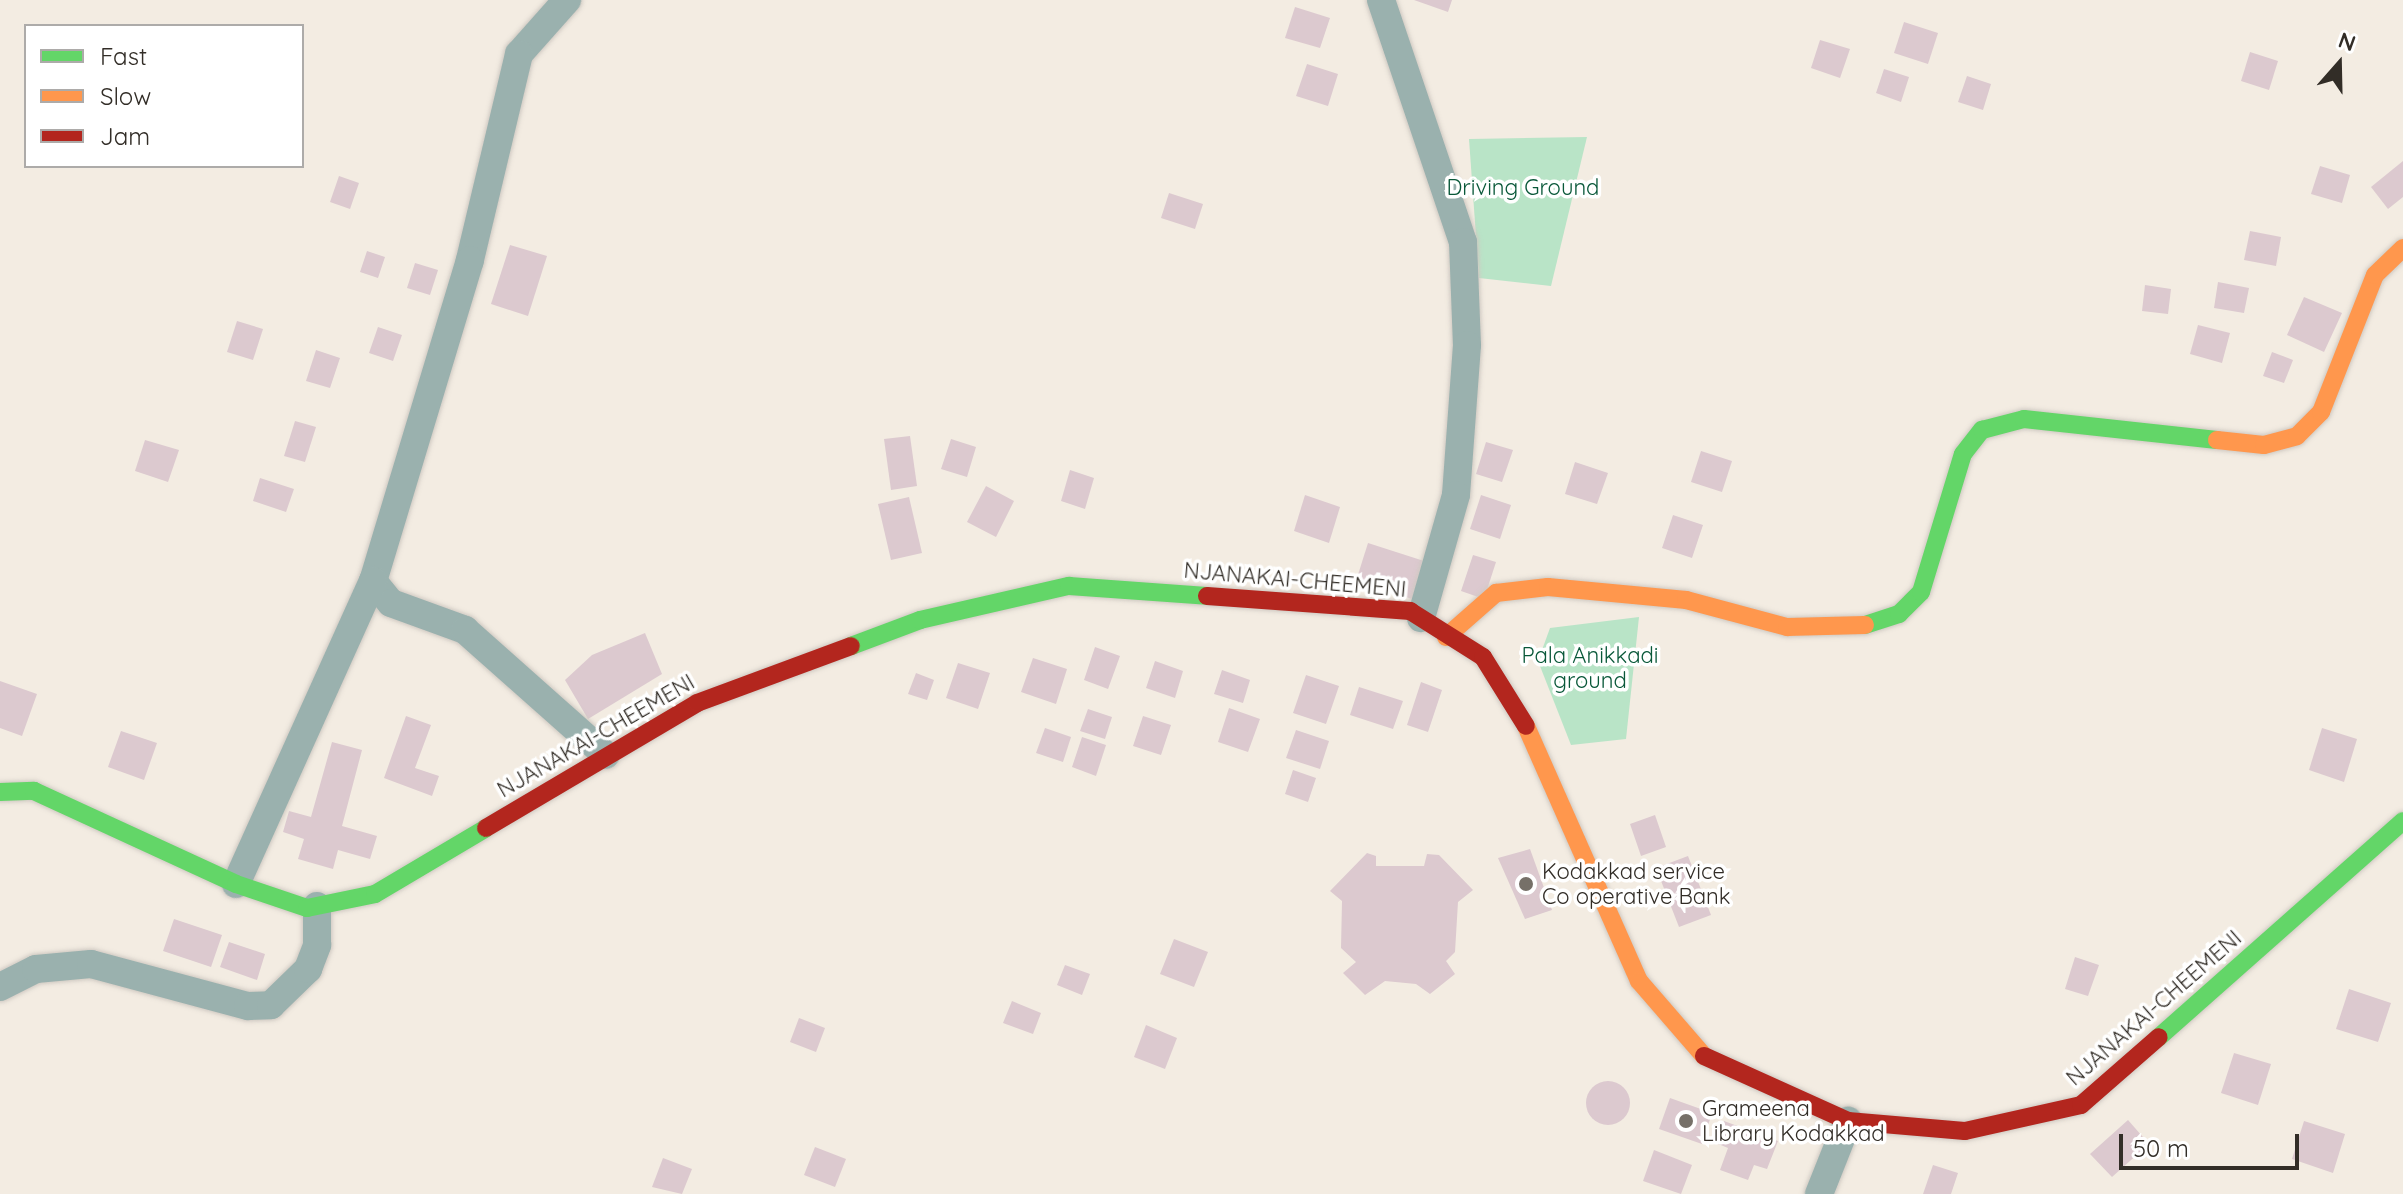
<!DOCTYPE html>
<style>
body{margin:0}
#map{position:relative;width:2403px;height:1194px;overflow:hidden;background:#f3ece2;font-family:Quicksand,sans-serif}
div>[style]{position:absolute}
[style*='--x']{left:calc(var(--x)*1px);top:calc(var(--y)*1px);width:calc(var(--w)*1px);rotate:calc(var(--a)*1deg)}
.green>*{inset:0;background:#b9e4c7}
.building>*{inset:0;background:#dcc9cf}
.round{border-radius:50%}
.roads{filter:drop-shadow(0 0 2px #cfc9c2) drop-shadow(0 0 2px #cfc9c2)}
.street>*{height:28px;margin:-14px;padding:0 14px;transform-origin:14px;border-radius:14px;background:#9ab1ae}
.fast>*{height:18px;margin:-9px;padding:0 9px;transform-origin:9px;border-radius:9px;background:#63d668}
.slow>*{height:18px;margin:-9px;padding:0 9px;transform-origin:9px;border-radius:9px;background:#ff974d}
.jam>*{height:18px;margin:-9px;padding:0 9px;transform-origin:9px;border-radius:9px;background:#b3261e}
.dots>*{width:22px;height:22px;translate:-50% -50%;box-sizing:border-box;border:4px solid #fff;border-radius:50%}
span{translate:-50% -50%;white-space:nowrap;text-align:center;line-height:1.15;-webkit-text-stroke:7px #fff;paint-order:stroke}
.park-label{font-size:22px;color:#095839}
.street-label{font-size:22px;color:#322d27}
.poi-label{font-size:22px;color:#322d27}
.left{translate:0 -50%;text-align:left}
.legend{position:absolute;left:24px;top:24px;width:280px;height:144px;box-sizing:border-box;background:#fff;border:2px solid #adaba9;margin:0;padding:10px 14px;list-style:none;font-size:24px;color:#322d27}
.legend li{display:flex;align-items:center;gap:16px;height:40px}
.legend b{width:40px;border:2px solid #adaba9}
.north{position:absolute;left:2299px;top:24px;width:80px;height:80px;-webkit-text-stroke:6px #fff;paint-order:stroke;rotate:20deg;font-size:22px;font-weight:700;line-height:32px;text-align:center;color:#322d27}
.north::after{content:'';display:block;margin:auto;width:28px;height:36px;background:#322d27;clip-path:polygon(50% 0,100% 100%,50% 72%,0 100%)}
.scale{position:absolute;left:2119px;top:1134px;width:180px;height:36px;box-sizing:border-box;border:4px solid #322d27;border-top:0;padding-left:10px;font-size:24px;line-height:28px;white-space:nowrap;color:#322d27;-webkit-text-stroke:6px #fff;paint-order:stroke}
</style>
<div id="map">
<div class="green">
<div style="clip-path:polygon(1587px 137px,1551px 286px,1479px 278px,1469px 139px)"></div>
<div style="clip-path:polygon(1639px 617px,1626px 739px,1571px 745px,1538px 661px,1550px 628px)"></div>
</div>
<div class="building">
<div style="clip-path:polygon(1414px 0,1452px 0,1448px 12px)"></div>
<div style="clip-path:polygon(1295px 7px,1330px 18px,1320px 48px,1285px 38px)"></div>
<div style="clip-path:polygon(1904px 22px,1938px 33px,1928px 64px,1894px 53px)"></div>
<div style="clip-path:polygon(1820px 40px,1850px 49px,1840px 78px,1811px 68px)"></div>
<div style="clip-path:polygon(2250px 52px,2278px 61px,2269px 90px,2241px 81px)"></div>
<div style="clip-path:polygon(1307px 64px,1338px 74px,1328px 106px,1296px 96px)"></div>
<div style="clip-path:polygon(1884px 69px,1909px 77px,1901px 102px,1876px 93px)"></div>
<div style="clip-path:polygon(1967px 76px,1991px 84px,1983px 110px,1958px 102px)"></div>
<div style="clip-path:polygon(2403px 161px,2403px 197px,2388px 209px,2371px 187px)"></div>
<div style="clip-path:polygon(2320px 166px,2350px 175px,2342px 203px,2311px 194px)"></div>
<div style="clip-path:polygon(339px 176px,359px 183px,350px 209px,330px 202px)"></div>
<div style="clip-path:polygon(1169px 193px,1203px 204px,1195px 229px,1161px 218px)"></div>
<div style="clip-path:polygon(2250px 231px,2281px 237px,2276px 266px,2244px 260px)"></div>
<div style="clip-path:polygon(510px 245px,547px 256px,528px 316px,491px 304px)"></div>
<div style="clip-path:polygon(367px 251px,385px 257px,378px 278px,360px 272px)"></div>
<div style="clip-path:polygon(415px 263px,438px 270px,430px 295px,407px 288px)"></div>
<div style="clip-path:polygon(2218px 282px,2249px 288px,2244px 313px,2214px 308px)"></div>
<div style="clip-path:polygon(2145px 285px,2171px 289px,2168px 314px,2142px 311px)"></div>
<div style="clip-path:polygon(2304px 297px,2342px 313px,2324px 352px,2287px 335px)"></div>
<div style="clip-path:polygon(237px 321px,263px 329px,253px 360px,227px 352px)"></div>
<div style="clip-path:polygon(2198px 325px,2230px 333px,2222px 363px,2190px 354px)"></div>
<div style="clip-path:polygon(378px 327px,402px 335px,393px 361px,369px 353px)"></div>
<div style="clip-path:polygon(316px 350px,340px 358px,330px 388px,306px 381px)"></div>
<div style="clip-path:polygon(2272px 352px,2293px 360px,2284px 383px,2263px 376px)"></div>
<div style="clip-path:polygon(295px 421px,316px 427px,305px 462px,284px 456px)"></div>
<div style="clip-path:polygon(910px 436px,917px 486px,891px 490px,884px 439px)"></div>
<div style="clip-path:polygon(951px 439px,976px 447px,967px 477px,941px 469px)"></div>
<div style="clip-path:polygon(145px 440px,179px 450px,168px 482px,135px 471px)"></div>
<div style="clip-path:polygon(1486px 442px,1513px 450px,1502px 482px,1476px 474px)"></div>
<div style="clip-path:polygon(1701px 451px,1732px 461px,1722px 492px,1691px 482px)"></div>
<div style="clip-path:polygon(1575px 462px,1608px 473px,1597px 504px,1565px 494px)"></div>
<div style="clip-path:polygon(1070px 470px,1094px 478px,1085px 509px,1061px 501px)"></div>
<div style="clip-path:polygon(260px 478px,294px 489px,286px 512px,253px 501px)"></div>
<div style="clip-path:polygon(986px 486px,1014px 501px,996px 537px,967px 522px)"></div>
<div style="clip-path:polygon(1305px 495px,1340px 507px,1329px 543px,1294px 531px)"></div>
<div style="clip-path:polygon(1481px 495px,1511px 505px,1500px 539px,1470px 529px)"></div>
<div style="clip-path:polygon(909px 497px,922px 553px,891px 560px,878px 504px)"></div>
<div style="clip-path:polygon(1673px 515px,1703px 525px,1692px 558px,1662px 548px)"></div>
<div style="clip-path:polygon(1368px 543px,1424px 561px,1412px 599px,1356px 581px)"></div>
<div style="clip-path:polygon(1473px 555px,1496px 562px,1484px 599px,1461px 591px)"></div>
<div style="clip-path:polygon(645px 633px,662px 674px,588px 719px,565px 680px,592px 655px)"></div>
<div style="clip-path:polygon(1095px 647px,1120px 656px,1108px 689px,1084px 680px)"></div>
<div style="clip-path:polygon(1033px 658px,1067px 669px,1056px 704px,1021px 692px)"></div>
<div style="clip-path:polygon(1155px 661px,1183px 671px,1175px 698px,1146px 688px)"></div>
<div style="clip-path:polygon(958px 663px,990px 673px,978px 709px,946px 698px)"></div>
<div style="clip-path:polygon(1222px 670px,1250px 680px,1243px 703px,1214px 694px)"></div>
<div style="clip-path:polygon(916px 673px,934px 680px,927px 700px,908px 694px)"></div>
<div style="clip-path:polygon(1306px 675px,1339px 686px,1326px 724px,1293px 713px)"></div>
<div style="clip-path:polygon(0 681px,37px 694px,22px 736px,0 728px)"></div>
<div style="clip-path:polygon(1421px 682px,1442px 690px,1428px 732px,1407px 725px)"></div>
<div style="clip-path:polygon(1359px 687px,1403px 701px,1393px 729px,1350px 715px)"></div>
<div style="clip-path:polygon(1229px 708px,1260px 719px,1248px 752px,1218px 742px)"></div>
<div style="clip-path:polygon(1088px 709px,1112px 717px,1105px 739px,1080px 731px)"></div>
<div style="clip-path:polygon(406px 716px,431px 725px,415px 768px,439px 776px,432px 796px,384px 778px)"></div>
<div style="clip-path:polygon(1143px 716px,1171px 725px,1161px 755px,1133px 746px)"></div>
<div style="clip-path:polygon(1045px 728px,1071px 737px,1063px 762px,1036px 753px)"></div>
<div style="clip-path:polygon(2322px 728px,2357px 739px,2344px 782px,2309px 770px)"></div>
<div style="clip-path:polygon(1296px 730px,1329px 741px,1320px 769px,1286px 758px)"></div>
<div style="clip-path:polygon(121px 731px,157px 743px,144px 780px,108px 767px)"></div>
<div style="clip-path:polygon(1082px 737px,1106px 745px,1096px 776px,1072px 767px)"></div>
<div style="clip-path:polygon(332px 742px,362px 750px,342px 826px,377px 836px,370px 859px,338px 850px,333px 869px,298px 859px,304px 839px,283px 832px,289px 811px,311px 817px)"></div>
<div style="clip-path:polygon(1293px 770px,1316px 778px,1308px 802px,1285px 794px)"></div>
<div style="clip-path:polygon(1655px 815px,1666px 847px,1641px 856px,1630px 824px)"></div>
<div style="clip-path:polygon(1530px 849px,1552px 910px,1525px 919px,1498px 858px)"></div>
<div style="clip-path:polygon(1367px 853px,1376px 856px,1376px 866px,1424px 866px,1427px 854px,1439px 855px,1473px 890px,1458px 902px,1455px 952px,1446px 961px,1455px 974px,1430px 994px,1416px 984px,1385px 981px,1365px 995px,1343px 973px,1356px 962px,1341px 948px,1342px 901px,1330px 891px)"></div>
<div style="clip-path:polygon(1688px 856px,1711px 915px,1679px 927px,1656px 868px)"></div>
<div style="clip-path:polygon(174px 919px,222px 935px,211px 967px,163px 951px)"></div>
<div style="clip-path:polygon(1174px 939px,1208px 952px,1194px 987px,1160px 974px)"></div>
<div style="clip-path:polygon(229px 942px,265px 954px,257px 980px,220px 967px)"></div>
<div style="clip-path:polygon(2075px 957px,2099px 965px,2088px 996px,2065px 989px)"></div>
<div style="clip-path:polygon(1065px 965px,1090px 974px,1082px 995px,1057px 985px)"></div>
<div style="clip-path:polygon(2349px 989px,2391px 1003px,2378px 1042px,2336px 1029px)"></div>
<div style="clip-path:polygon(1012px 1001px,1041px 1013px,1033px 1034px,1003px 1023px)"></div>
<div style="clip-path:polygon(799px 1018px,825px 1028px,816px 1052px,790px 1042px)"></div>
<div style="clip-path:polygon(1146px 1025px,1177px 1038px,1165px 1069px,1134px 1057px)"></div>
<div style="clip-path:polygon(2234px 1053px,2271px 1064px,2258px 1105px,2221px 1093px)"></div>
<div class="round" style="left:1586px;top:1081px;width:44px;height:44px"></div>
<div style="clip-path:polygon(1670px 1098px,1712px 1113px,1702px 1144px,1659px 1129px)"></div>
<div style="clip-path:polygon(2128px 1120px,2149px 1144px,2112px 1177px,2090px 1154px)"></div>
<div style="clip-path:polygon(1724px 1121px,1778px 1141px,1767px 1169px,1754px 1165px,1748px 1180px,1720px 1170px,1728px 1148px,1716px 1143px)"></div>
<div style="clip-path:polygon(2304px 1121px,2345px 1134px,2333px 1173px,2292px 1159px)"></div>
<div style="clip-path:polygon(815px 1147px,846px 1159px,835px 1187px,804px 1175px)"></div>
<div style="clip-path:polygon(1654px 1150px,1692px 1165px,1681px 1194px,1643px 1181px)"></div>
<div style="clip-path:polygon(663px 1158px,692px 1169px,682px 1194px,652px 1187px)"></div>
<div style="clip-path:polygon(1933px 1165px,1958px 1173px,1951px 1194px,1923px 1194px)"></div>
</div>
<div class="roads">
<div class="street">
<div style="--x:567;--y:0;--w:72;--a:131.6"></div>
<div style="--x:519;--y:54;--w:212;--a:103.4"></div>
<div style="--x:470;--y:260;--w:335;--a:106.8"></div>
<div style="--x:373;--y:581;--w:28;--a:51"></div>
<div style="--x:391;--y:603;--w:79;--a:20"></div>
<div style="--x:465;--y:630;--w:188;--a:41.6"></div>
<div style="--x:1381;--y:0;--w:256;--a:71.3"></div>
<div style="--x:1463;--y:242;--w:103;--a:87.8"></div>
<div style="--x:1467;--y:345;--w:150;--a:94.2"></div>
<div style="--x:1456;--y:495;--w:128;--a:105.9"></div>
<div style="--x:236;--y:884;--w:333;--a:-65.7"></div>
<div style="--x:0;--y:987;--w:40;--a:-26.6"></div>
<div style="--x:36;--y:969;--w:55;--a:-5.2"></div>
<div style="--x:91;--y:964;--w:163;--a:15"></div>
<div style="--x:248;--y:1006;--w:23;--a:-2"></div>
<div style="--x:271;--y:1005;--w:52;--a:-44.2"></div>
<div style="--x:308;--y:969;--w:26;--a:-69"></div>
<div style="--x:317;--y:945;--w:39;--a:-90"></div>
<div style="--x:1819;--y:1194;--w:79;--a:-68.3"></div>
</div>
<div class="fast">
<div style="--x:1865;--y:625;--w:36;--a:-18"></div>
<div style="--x:1899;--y:614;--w:31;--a:-45"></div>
<div style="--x:1921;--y:592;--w:144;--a:-73.1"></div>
<div style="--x:1963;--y:454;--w:31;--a:-52"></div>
<div style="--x:1982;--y:430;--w:43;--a:-14.7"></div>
<div style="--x:2024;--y:419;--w:194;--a:6.2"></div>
<div style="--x:851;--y:646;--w:74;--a:-20.6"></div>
<div style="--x:920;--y:620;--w:153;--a:-12.9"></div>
<div style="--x:1069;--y:586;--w:138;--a:4.1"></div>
<div style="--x:0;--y:792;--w:34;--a:-2"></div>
<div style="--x:34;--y:791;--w:222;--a:24.7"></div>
<div style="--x:236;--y:884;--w:75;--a:18.7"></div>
<div style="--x:307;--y:908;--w:69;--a:-11.6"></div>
<div style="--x:375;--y:894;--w:129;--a:-30.7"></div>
<div style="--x:2159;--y:1037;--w:326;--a:-41.5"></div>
</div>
<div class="slow">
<div style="--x:2217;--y:440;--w:47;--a:6.1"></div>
<div style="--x:2264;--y:445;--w:34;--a:-15"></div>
<div style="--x:2297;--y:436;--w:34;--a:-45"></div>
<div style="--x:2321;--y:412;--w:147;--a:-68.5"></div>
<div style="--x:2375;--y:275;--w:39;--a:-44"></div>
<div style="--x:1446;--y:637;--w:67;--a:-41.3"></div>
<div style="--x:1496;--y:593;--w:52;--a:-6.6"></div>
<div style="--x:1548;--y:587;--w:139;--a:5.4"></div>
<div style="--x:1686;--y:600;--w:105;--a:15"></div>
<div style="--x:1787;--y:627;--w:78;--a:-1.5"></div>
<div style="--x:1526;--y:726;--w:279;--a:66.1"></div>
<div style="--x:1639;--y:981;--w:99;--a:49.1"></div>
</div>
<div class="jam">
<div style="--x:1207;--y:596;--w:204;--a:4.2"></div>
<div style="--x:1410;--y:611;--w:86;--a:32.2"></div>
<div style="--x:1483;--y:657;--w:81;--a:58.1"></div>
<div style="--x:486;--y:828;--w:245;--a:-30.6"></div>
<div style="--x:697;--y:703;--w:164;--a:-20.3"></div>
<div style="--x:1704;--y:1056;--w:158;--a:24.3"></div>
<div style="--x:1848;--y:1121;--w:117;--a:4.9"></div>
<div style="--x:1965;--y:1131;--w:119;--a:-12.6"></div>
<div style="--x:2081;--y:1105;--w:103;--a:-41.1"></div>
</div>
</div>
<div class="dots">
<div style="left:1526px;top:884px;background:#767068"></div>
<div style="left:1686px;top:1121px;background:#767068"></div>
</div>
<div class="park-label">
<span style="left:1523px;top:188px">Driving Ground</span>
<span style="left:1590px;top:668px">Pala Anikkadi<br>ground</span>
</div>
<div class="street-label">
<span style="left:1295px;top:580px;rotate:5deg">NJANAKAI-CHEEMENI</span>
<span style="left:596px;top:736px;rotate:-30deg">NJANAKAI-CHEEMENI</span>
<span style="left:2154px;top:1008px;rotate:-41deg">NJANAKAI-CHEEMENI</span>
</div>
<div class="poi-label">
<span class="left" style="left:1542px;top:884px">Kodakkad service<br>Co operative Bank</span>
<span class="left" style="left:1702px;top:1121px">Grameena<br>Library Kodakkad</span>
</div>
<ul class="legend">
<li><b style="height:10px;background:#63d668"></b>Fast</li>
<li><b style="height:10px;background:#ff974d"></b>Slow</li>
<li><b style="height:10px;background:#b3261e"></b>Jam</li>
</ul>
<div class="north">N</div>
<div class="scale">50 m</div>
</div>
